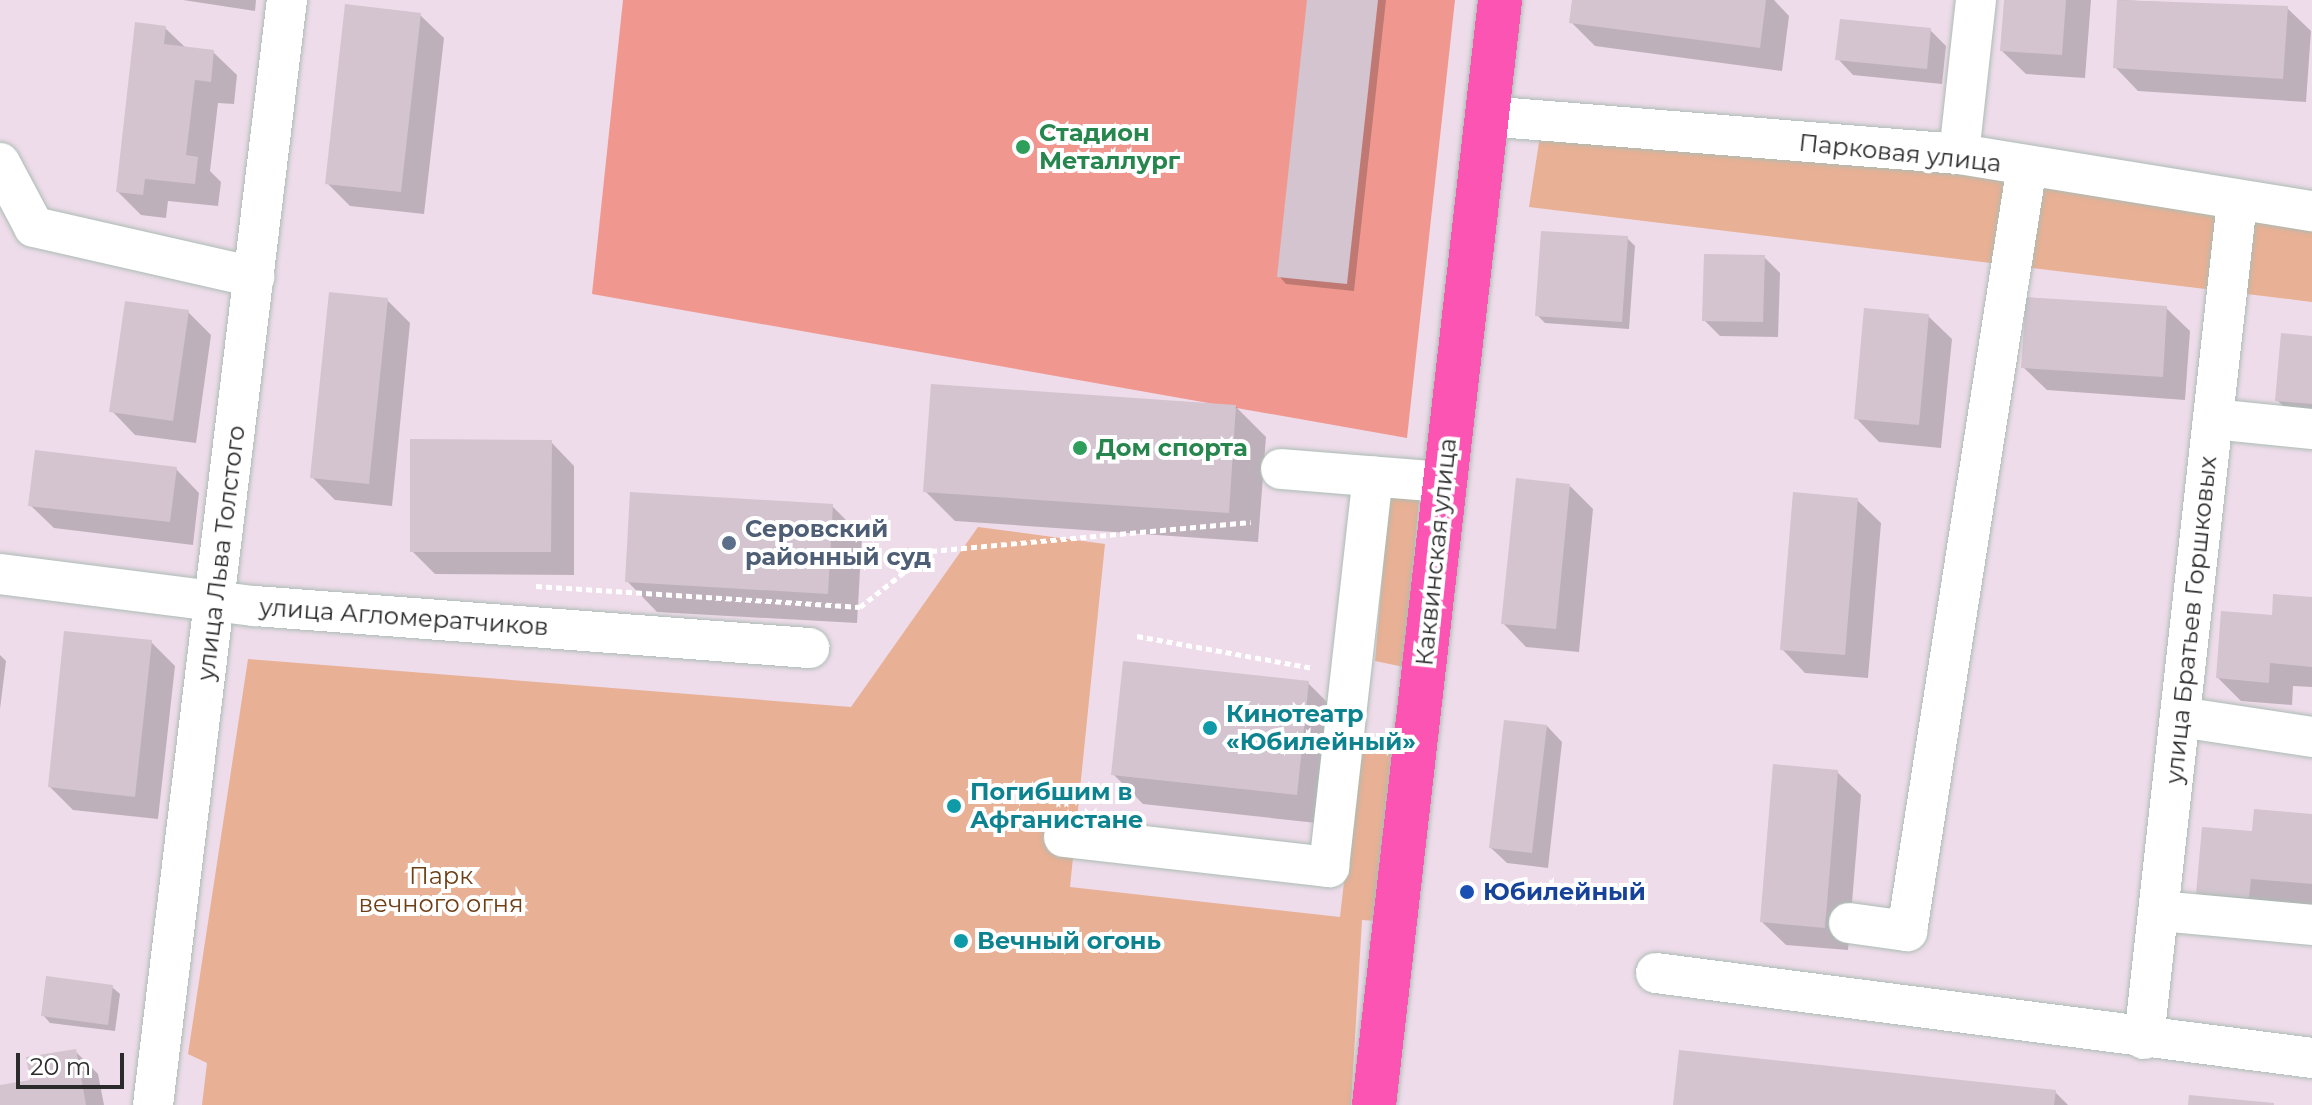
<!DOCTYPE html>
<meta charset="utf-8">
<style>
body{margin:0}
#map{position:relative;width:2312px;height:1105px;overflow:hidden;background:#eedcea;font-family:Montserrat,sans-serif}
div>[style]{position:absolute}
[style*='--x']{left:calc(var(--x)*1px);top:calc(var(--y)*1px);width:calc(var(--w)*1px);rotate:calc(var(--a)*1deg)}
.green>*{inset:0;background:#e8b094}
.pitch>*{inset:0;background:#f0988f}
.shadow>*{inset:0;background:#0003}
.building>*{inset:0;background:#d3c4cf}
.path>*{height:5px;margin-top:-2.5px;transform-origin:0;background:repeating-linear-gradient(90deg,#fff 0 6px,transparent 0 10px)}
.roads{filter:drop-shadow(0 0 2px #acbcb4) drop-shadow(0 0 2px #acbcb4)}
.minor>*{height:40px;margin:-20px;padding:0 20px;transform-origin:20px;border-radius:20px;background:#fff}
.major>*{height:44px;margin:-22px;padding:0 22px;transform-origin:22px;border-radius:22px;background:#fb54b2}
.dots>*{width:22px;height:22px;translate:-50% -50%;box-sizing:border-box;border:4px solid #fff;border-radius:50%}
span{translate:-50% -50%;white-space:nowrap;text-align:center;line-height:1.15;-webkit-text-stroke:8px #fff;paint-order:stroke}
.leisure-label{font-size:24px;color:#27864d;font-weight:700}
.left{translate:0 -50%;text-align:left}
.street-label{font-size:24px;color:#2b2b2b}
.service-label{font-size:24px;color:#4e5e75;font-weight:700}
.culture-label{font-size:24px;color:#0d838f;font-weight:700}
.park-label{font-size:24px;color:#6e3e15}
.transit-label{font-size:24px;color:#164399;font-weight:700}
.scale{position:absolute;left:16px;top:1053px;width:108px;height:36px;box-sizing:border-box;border:4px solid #2b2b2b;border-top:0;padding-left:10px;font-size:24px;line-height:28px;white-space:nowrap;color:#2b2b2b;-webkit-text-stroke:6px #fff;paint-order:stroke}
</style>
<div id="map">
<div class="green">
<div style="clip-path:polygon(1542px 123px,2312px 211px,2312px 302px,1529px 207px)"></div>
<div style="clip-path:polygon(1390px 487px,1420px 489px,1404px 667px,1375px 661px)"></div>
<div style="clip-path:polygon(978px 527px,1105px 544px,1070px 887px,1340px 917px,1360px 742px,1397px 748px,1376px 921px,1362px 920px,1351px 1105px,202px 1105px,207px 1063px,188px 1054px,248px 659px,851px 707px)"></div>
</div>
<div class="pitch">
<div style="clip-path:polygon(623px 0,1455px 0,1407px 438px,592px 294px)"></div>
</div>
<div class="shadow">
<div style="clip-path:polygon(183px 0,256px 0,255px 11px)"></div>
<div style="clip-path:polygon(1309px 0,1386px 0,1354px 291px,1286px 284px,1279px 276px)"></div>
<div style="clip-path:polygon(1574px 0,1774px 0,1789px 16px,1782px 71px,1595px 46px,1571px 22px)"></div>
<div style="clip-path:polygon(2006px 0,2091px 0,2085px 78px,2026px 74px,2002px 51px)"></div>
<div style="clip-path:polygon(2119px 0,2287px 8px,2311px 31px,2306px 102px,2138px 91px,2115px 67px)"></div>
<div style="clip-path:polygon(420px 15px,444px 38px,424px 214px,350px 206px,327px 183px)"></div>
<div style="clip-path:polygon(165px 28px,186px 48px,213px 52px,237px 75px,234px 104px,218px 103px,210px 171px,221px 182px,218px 206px,168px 201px,166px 218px,141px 215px,118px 192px)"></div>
<div style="clip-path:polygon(1930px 30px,1946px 46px,1942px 84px,1853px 75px,1838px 59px)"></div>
<div style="clip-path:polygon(1627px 238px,1635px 246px,1629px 329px,1545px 323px,1537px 315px)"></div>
<div style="clip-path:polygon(1764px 257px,1780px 273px,1778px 337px,1720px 336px,1704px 320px)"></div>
<div style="clip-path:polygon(387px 300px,410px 323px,392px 506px,335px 500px,312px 477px)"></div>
<div style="clip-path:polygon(2166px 308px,2190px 331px,2185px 400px,2047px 390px,2023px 367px)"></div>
<div style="clip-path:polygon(188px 312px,211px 335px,196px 443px,135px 435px,112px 411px)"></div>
<div style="clip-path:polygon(1928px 316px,1952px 339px,1941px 448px,1879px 442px,1856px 418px)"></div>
<div style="clip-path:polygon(2312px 338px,2312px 418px,2293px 416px,2277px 400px)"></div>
<div style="clip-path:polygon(1236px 407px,1266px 437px,1258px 542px,955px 521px,925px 491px)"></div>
<div style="clip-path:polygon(551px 442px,574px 466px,574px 575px,435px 574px,412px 551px)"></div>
<div style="clip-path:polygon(176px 469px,199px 493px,193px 545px,54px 528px,30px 505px)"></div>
<div style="clip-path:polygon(1570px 486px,1593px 509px,1579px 652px,1526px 647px,1503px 623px)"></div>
<div style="clip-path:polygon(1857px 500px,1881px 523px,1868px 678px,1805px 673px,1782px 649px)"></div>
<div style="clip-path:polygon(832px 506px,862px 536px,857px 623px,657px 612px,627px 581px)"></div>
<div style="clip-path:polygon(2312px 599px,2312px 687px,2293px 686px,2292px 705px,2241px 701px,2218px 678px,2274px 617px)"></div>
<div style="clip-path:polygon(151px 642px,175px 666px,158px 819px,73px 810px,50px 787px)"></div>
<div style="clip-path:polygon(0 655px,6px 661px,0 709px)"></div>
<div style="clip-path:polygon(1308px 683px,1338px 713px,1326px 824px,1143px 804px,1113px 774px)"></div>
<div style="clip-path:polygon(1547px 726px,1562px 742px,1548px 868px,1507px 863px,1491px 848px)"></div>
<div style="clip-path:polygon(1837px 772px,1861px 795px,1848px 950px,1786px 945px,1762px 922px)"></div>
<div style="clip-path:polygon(2312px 816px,2312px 905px,2274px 902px,2222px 917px,2199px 893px,2254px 833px)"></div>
<div style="clip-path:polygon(112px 987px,120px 994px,115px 1031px,50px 1023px,43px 1015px)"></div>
<div style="clip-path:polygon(75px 1051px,98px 1074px,104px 1105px,0 1105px,0 1087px,32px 1081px)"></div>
<div style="clip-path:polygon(2055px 1092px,2068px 1105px,1675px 1105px)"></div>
</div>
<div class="building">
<div style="clip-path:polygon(1307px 0,1378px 0,1347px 284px,1277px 277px)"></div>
<div style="clip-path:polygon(1572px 0,1766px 0,1760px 48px,1569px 23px)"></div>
<div style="clip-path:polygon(2004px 0,2066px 0,2062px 55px,2000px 51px)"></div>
<div style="clip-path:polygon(2117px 0,2288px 6px,2283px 79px,2113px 68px)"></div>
<div style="clip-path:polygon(345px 4px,421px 13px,401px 192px,325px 184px)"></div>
<div style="clip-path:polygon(1840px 19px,1931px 28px,1927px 69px,1835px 60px)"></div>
<div style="clip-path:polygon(135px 22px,166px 26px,164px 44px,214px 50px,211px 82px,195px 80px,186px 155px,198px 157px,195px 184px,145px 179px,143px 195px,116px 192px)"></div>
<div style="clip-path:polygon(1541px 231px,1628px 236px,1622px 322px,1535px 316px)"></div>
<div style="clip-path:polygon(1704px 254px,1765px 255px,1763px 322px,1702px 321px)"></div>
<div style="clip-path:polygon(329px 292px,388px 298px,369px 484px,310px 478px)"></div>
<div style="clip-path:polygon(2026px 297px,2167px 306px,2163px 377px,2021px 368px)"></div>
<div style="clip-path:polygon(125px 301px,189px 310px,173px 421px,109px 412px)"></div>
<div style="clip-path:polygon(1864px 308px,1929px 314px,1919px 425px,1854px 419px)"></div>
<div style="clip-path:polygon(2281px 333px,2312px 336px,2312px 404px,2275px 401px)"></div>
<div style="clip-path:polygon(931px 384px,1236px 405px,1229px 513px,923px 492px)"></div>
<div style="clip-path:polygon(410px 439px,552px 440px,551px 552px,410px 552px)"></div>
<div style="clip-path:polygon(35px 450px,177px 467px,170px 522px,28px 506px)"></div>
<div style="clip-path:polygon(1516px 478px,1570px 484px,1556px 629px,1501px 624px)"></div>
<div style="clip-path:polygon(630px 492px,833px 504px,828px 594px,625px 582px)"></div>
<div style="clip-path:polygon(1793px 492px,1858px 498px,1845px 655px,1780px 650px)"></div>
<div style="clip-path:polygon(2273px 594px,2312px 597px,2312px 667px,2270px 663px,2269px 683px,2216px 678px,2221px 611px,2272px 615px)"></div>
<div style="clip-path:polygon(64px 631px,152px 640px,135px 797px,48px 787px)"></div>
<div style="clip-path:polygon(1123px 661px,1309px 681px,1297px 795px,1111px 775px)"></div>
<div style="clip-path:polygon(1504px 720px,1547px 725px,1532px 853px,1489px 848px)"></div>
<div style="clip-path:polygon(1773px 764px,1838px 770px,1825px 928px,1760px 922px)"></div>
<div style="clip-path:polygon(2254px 809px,2312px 814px,2312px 884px,2251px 879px,2249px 898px,2196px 894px,2202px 827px,2252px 831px)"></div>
<div style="clip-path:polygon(46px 976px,113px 985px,108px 1025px,41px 1016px)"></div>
<div style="clip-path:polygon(76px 1049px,86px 1105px,0 1105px,0 1085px,30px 1080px,26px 1057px)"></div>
<div style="clip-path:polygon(1679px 1050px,2056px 1090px,2054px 1105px,1673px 1105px)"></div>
<div style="clip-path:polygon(2189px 1095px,2274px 1103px,2274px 1105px,2188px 1105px)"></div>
</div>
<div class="path">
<div style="--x:536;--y:586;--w:325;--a:3.7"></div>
<div style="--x:860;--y:607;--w:90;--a:-38.3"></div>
<div style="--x:931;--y:551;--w:321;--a:-5.2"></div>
<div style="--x:1137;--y:636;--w:179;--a:10.3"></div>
</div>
<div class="roads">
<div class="minor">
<div style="--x:1486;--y:116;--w:475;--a:4.6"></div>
<div style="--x:1959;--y:154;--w:358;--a:9.2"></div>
<div style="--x:1959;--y:154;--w:155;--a:-83.7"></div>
<div style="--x:0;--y:163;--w:72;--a:62"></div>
<div style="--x:34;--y:227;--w:226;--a:12.8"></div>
<div style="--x:2213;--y:419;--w:100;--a:5.8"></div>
<div style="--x:1281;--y:469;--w:164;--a:4.6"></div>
<div style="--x:0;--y:574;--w:257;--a:7.2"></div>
<div style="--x:255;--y:606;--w:556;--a:4.34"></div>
<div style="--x:2180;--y:717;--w:134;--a:8.6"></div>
<div style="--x:1064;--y:837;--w:267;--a:6.5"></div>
<div style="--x:1329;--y:867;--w:393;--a:-83.6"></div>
<div style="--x:2159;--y:911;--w:154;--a:5.2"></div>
<div style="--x:1849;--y:923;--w:59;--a:7.9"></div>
<div style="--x:1907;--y:931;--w:774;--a:-81.09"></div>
<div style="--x:1656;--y:973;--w:661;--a:7.38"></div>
<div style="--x:2144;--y:1039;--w:842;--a:-83.66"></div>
<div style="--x:153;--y:1105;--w:1113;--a:-83.09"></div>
</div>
<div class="major">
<div style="--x:1374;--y:1105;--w:1112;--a:-83.49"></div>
</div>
</div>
<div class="dots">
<div style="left:1023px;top:147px;background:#2e9e5b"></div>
<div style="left:1080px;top:448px;background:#2e9e5b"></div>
<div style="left:729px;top:543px;background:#5c6f8a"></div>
<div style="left:1210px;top:728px;background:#0f9aa8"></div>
<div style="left:954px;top:806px;background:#0f9aa8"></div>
<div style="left:1467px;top:892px;background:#1a4fb4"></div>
<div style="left:961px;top:941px;background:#0f9aa8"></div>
</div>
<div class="leisure-label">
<span class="left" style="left:1039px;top:147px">Стадион<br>Металлург</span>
<span class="left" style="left:1096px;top:448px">Дом спорта</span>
</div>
<div class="street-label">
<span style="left:1900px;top:153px;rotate:6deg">Парковая улица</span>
<span style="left:1436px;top:552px;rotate:-84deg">Каквинская улица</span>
<span style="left:221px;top:553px;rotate:-83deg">улица Льва Толстого</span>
<span style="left:404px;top:617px;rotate:4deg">улица Агломератчиков</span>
<span style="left:2191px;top:620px;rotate:-84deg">улица Братьев Горшковых</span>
</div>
<div class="service-label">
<span class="left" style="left:745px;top:543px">Серовский<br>районный суд</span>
</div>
<div class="culture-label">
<span class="left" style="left:1226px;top:728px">Кинотеатр<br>«Юбилейный»</span>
<span class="left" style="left:970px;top:806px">Погибшим в<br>Афганистане</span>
<span class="left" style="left:977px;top:941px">Вечный огонь</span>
</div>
<div class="park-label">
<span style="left:441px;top:890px">Парк<br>вечного огня</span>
</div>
<div class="transit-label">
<span class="left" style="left:1483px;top:892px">Юбилейный</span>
</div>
<div class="scale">20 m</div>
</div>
